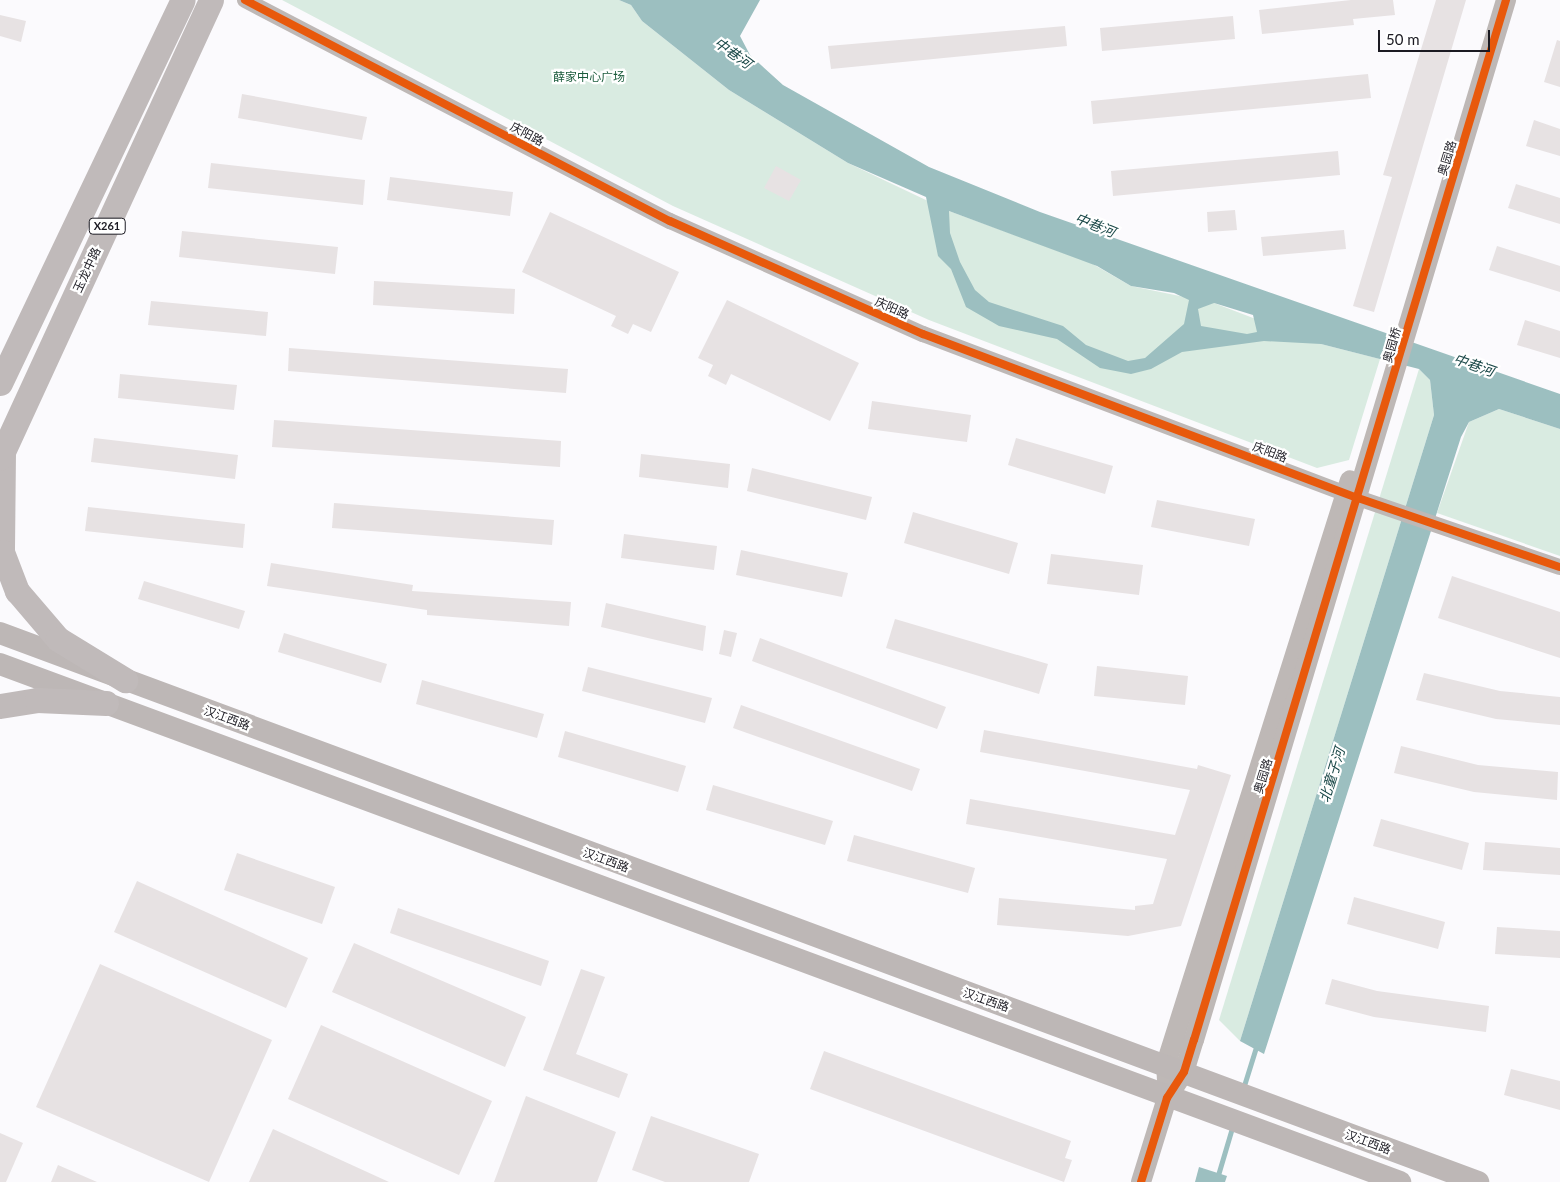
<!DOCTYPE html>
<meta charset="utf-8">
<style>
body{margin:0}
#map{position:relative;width:1560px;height:1182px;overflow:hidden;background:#fbfafd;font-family:Lato,"Noto Sans SC",sans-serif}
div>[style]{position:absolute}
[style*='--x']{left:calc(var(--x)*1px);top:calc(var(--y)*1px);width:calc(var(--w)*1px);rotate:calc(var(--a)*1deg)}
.green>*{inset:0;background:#d9ebe1}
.water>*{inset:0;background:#9cbfc0}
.stream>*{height:4.5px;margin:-2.25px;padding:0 2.25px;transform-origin:2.25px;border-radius:2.25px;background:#9cbfc0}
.building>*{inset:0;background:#e7e2e3}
.minor>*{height:16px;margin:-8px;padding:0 8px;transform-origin:8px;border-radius:8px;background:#beb8b6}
.tertiary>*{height:20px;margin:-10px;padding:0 10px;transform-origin:10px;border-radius:10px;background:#beb8b6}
.secondary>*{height:22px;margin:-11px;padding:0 11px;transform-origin:11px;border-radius:11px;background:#bdb7b6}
.primary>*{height:25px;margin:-12.5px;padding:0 12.5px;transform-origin:12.5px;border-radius:12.5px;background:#c0baba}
.cycleway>*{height:8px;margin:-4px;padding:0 4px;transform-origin:4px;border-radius:4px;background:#e8590c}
span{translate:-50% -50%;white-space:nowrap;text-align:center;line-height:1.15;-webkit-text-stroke:4.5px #fff;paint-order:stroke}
.shield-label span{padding:1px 4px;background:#fff;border:1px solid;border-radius:4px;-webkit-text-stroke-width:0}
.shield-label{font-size:11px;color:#1b1a22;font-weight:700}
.park-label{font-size:12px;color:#1b5b3c}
.street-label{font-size:12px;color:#1b1a22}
.water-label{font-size:14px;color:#1a4848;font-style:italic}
.scale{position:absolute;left:1378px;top:30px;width:112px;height:22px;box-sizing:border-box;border:2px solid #1b1a22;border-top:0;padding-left:6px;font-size:15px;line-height:18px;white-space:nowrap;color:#1b1a22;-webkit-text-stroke:4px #fff;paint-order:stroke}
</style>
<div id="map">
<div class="green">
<div style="clip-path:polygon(282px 0,619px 0,631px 5px,642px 21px,729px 90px,848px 163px,949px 211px,1091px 263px,1131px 286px,1214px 303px,1321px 344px,1380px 359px,1349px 460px,1317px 468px,929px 320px,673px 206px)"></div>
<div style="clip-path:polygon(1419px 369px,1430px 380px,1434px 415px,1240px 1041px,1219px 1020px)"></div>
<div style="clip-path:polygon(1499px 409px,1560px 429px,1560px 556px,1437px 513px,1469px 422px)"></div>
</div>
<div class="water">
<div style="clip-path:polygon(evenodd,619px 0,760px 0,740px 36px,750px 55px,783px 85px,929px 167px,1040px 212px,1560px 394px,1560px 429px,1499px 409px,1469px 422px,1461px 437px,1264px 1054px,1240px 1041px,1434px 415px,1430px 380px,1419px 369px,1321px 344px,1264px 341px,1182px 352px,1151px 369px,1131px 374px,1100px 368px,1057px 339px,999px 326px,966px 307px,951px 269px,938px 256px,926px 197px,848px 163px,729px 90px,642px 21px,631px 5px,619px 0,949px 211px,1097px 266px,1131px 286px,1174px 293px,1189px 300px,1184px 324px,1145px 358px,1128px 361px,1086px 345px,1063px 326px,989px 302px,975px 290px,960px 262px,950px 233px,949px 211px,619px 0,1214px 303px,1253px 315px,1257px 332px,1247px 334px,1201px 326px,1198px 309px,1214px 303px)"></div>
<div style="clip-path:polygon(1199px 1167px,1227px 1176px,1225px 1182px,1195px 1182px)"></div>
</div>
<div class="stream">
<div style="--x:1243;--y:1089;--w:47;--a:-72.7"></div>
<div style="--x:1216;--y:1182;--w:56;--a:-73.5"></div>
</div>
<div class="building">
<div style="clip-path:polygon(1351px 0,1393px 0,1395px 15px,1353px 19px,1354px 25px,1262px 34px,1259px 10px)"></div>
<div style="clip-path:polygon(1436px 0,1466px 0,1374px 312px,1353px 306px,1392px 177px,1383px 175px)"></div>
<div style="clip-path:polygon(0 15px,26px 21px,21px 42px,0 36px)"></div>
<div style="clip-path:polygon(1233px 16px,1235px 39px,1102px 51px,1100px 28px)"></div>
<div style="clip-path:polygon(1065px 26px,1067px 46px,831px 69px,828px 46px)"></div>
<div style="clip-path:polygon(1557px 40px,1560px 41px,1560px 87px,1544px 82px)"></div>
<div style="clip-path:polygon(1368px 74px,1371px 98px,1093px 124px,1091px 101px)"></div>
<div style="clip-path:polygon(242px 94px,367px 117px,362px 140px,238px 118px)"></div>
<div style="clip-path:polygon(1534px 120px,1560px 129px,1560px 156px,1526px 146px)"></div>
<div style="clip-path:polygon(1338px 151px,1340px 175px,1113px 196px,1111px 171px)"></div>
<div style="clip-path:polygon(211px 163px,365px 180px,363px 205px,208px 188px)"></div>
<div style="clip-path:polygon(776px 166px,801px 180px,789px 201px,764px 188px)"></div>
<div style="clip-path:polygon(390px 177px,513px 192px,510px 216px,387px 200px)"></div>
<div style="clip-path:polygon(1516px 184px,1560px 198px,1560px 224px,1508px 208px)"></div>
<div style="clip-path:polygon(1235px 210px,1237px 230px,1208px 232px,1207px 212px)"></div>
<div style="clip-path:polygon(550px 212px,679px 272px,651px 332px,633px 324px,628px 334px,611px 326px,616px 316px,522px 272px)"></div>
<div style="clip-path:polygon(1344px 230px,1346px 249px,1263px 256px,1261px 237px)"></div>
<div style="clip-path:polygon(182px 231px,338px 247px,335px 274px,179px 257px)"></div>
<div style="clip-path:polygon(1497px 246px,1560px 266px,1560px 292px,1489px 270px)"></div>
<div style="clip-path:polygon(374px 281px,515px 289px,514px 314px,373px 305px)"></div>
<div style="clip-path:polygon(727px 300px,859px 363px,830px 421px,731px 374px,726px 385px,708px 376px,713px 365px,698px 358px)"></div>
<div style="clip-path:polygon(151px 301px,268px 312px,266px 336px,148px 325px)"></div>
<div style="clip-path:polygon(1525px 320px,1560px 331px,1560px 358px,1517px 345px)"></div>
<div style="clip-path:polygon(289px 348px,568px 369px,566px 393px,288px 371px)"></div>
<div style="clip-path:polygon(120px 374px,237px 385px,234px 410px,118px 398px)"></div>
<div style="clip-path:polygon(872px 401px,971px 415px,967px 442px,868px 429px)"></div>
<div style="clip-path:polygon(274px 420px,561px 441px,560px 467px,272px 447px)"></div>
<div style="clip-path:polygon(94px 438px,238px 455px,235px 479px,91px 462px)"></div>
<div style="clip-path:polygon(1016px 438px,1113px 466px,1105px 494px,1008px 465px)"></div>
<div style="clip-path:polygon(641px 454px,730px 464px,728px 488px,639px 477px)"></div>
<div style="clip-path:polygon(752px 468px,872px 497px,866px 520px,747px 491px)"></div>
<div style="clip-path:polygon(1157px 500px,1255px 519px,1249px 546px,1151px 527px)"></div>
<div style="clip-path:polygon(334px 503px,554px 520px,552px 545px,332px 528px)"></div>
<div style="clip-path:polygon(88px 507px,245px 524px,243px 548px,85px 531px)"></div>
<div style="clip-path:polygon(913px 512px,1018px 543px,1009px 574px,904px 543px)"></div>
<div style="clip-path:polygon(624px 534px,717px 546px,714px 570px,621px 558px)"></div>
<div style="clip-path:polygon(741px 550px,848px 573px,842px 597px,736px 575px)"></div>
<div style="clip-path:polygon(1051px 554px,1143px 565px,1139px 595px,1047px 584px)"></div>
<div style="clip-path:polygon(271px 563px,413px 585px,412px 591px,571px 602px,569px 626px,427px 615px,427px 610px,267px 586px)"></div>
<div style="clip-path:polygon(1452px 576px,1560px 612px,1560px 658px,1438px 618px)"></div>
<div style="clip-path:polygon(144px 581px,245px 611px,239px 629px,138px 599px)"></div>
<div style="clip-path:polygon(606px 603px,706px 626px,703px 651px,601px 627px)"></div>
<div style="clip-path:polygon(895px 619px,1048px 664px,1039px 694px,886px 648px)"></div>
<div style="clip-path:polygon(724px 630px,737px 633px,731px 657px,719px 654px)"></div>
<div style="clip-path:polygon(284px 633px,387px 664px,381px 683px,278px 652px)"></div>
<div style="clip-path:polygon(760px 638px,946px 707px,937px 729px,752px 661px)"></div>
<div style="clip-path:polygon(1097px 666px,1188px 676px,1185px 705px,1094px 696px)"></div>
<div style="clip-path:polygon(588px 667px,712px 698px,705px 723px,582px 691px)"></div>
<div style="clip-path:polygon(1424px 673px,1500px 691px,1560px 697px,1560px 725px,1496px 719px,1416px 700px)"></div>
<div style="clip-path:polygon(422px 680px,544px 714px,537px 738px,416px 704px)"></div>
<div style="clip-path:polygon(741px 705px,920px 769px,912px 791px,733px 728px)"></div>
<div style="clip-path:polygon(984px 730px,1197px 769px,1198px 765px,1231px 775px,1181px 926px,1128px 936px,997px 925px,999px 898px,1135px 910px,1135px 906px,1153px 904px,1167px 859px,966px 824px,970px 799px,1175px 835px,1190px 790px,980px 752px)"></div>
<div style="clip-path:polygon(565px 731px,686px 766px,678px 792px,558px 757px)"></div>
<div style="clip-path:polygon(1401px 746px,1478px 765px,1558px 772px,1557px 800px,1474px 792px,1394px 773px)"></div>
<div style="clip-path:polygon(713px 785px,833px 821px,825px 845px,706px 810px)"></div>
<div style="clip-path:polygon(1381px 819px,1469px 843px,1462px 870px,1373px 846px)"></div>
<div style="clip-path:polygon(854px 835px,975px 868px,968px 893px,847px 861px)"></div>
<div style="clip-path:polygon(1485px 842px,1560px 848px,1560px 875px,1483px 870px)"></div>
<div style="clip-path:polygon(237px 853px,335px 887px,322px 924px,224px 890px)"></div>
<div style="clip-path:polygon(137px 881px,308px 958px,286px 1008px,114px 932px)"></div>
<div style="clip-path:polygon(1354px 897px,1445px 922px,1438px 949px,1347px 924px)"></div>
<div style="clip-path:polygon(398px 908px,549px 961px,541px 986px,390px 933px)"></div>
<div style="clip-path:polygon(1497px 927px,1560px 931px,1560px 958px,1495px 954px)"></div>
<div style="clip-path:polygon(354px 943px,526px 1017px,505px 1067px,332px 992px)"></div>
<div style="clip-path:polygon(100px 964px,272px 1040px,209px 1182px,36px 1107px)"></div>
<div style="clip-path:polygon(581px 969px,605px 977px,576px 1054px,628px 1074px,619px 1098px,543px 1070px)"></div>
<div style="clip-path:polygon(1332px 979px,1377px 991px,1489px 1006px,1486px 1032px,1374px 1017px,1325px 1004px)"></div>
<div style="clip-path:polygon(321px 1025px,492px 1101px,459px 1175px,288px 1099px)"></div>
<div style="clip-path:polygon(824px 1051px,1071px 1141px,1065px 1158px,1072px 1160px,1064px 1182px,810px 1089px)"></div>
<div style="clip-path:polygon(1511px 1069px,1560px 1081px,1560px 1110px,1504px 1095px)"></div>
<div style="clip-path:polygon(526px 1096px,616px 1132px,597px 1182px,494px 1182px)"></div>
<div style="clip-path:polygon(651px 1116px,759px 1154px,749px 1182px,665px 1182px,632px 1170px)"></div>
<div style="clip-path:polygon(273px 1129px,389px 1182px,249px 1182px)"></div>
<div style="clip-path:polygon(0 1133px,23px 1143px,6px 1182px,0 1182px)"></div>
<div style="clip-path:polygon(58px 1165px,97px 1182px,51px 1182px)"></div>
</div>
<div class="minor">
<div style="--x:245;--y:0;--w:479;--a:27.5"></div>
<div style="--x:670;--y:221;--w:277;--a:24.1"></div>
<div style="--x:923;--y:334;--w:465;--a:20.7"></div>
<div style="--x:1358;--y:498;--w:213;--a:18.9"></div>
</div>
<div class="tertiary">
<div style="--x:1167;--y:1081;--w:17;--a:-93"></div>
<div style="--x:1166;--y:1064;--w:612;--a:-72.51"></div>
<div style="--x:1141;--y:1182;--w:88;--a:-72.8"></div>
<div style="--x:1167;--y:1098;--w:31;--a:-57"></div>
<div style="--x:1184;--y:1072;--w:34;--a:-73"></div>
<div style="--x:1194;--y:1040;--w:1086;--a:-73.3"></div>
</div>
<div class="secondary">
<div style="--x:0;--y:633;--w:1577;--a:20.38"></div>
<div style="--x:0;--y:664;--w:1493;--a:20.3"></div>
</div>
<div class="primary">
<div style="--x:0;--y:383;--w:424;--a:-64.5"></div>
<div style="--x:3;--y:452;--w:100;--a:90.6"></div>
<div style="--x:2;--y:552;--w:42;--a:69"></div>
<div style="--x:17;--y:591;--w:63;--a:49.5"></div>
<div style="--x:58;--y:639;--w:79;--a:31.5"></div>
<div style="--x:0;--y:458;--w:504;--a:-65.26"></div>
<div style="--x:0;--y:706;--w:37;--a:-9"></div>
<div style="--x:37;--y:700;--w:69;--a:2.5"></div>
</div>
<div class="cycleway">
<div style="--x:245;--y:0;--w:479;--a:27.5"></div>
<div style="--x:670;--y:221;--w:277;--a:24.1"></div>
<div style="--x:923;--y:334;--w:465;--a:20.7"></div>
<div style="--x:1358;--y:498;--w:213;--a:18.9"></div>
<div style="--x:1141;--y:1182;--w:88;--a:-72.8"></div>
<div style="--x:1167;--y:1098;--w:31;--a:-57"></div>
<div style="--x:1184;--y:1072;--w:34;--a:-73"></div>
<div style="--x:1194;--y:1040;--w:1086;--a:-73.3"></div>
</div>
<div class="shield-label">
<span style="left:107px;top:226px">X261</span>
</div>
<div class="park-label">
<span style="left:589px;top:77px">薛家中心广场</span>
</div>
<div class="street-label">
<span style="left:527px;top:134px;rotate:28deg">庆阳路</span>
<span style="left:1447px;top:158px;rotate:-73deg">奥园路</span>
<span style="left:87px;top:270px;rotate:-65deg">玉龙中路</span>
<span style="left:892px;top:308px;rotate:24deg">庆阳路</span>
<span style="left:1392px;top:345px;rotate:-74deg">奥园桥</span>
<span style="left:1270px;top:452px;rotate:21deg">庆阳路</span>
<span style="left:227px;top:718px;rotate:20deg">汉江西路</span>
<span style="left:1263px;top:776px;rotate:-73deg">奥园路</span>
<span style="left:606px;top:860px;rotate:20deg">汉江西路</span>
<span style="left:986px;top:1000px;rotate:19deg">汉江西路</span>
<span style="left:1368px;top:1142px;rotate:20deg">汉江西路</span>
</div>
<div class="water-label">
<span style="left:733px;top:53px;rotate:36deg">中巷河</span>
<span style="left:1095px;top:225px;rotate:22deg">中巷河</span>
<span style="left:1474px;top:365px;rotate:19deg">中巷河</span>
<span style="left:1332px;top:775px;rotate:-73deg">北童子河</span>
</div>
<div class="scale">50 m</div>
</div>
